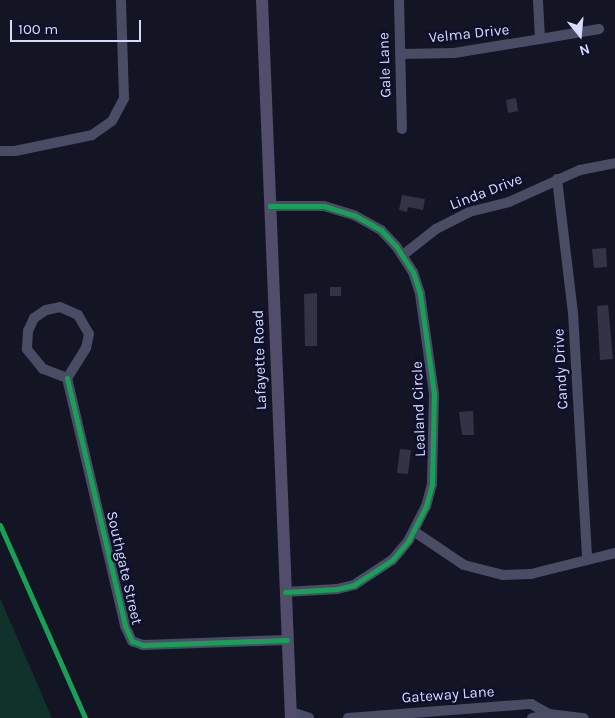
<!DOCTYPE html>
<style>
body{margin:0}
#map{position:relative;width:615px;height:718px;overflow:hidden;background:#141524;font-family:Karla,sans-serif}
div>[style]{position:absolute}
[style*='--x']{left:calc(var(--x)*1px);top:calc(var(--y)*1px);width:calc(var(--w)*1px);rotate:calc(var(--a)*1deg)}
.green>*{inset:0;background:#11312b}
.building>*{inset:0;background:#323346}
.minor>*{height:10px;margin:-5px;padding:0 5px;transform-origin:5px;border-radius:5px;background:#494c65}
.major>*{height:12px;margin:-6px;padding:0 6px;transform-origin:6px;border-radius:6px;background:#514d6b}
.cycleway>*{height:5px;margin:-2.5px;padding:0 2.5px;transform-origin:2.5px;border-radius:2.5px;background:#1a9f57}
span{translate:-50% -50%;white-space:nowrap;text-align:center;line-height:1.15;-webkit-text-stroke:5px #0e0f2a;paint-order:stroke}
.street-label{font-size:15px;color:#d7daff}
.north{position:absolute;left:555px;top:10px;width:50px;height:50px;-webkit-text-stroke:4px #0e0f2a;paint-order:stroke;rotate:163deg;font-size:14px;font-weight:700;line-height:20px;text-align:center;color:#d7daff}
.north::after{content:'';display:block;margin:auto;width:18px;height:22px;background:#d7daff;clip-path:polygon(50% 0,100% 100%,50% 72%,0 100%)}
.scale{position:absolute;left:10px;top:20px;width:131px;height:22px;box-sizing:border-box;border:2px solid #d7daff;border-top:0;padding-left:6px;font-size:15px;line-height:18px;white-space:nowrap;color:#d7daff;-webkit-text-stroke:4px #0e0f2a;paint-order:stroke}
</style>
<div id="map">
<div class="green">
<div style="clip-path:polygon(0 598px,52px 718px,0 718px)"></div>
</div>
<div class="building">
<div style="clip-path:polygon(516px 98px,518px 111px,508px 113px,506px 100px)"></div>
<div style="clip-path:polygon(402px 195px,425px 199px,423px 210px,408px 207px,407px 212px,399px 210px)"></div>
<div style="clip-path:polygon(606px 248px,607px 267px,594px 268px,592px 249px)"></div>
<div style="clip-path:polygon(330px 287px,341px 287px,341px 296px,330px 296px)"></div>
<div style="clip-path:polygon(317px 293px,317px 346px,305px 346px,304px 294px)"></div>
<div style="clip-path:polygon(608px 305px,613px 359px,600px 360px,597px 306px)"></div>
<div style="clip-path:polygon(473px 411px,474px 435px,462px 435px,459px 412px)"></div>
<div style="clip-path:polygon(400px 449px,411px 450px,408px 474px,397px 473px)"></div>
</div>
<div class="minor">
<div style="--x:399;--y:0;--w:129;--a:88.7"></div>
<div style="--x:540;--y:39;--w:60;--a:-9.6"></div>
<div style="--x:400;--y:54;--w:54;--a:-1.1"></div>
<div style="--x:454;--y:53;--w:87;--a:-9.2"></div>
<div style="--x:540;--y:39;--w:39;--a:-93"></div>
<div style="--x:0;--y:151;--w:15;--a:0"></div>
<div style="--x:15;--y:151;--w:79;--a:-11.7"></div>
<div style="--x:92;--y:135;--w:24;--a:-35"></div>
<div style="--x:112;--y:121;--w:26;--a:-62"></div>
<div style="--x:124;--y:98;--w:98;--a:-91.8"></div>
<div style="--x:557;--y:179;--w:135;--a:83.2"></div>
<div style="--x:573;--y:313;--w:246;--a:86.7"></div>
<div style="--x:270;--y:206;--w:54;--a:0"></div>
<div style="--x:324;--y:206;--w:31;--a:17"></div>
<div style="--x:354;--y:215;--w:31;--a:29"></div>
<div style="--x:381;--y:230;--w:22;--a:47"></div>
<div style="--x:396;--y:246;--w:31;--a:57"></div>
<div style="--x:413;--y:272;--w:23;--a:72"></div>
<div style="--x:420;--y:294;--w:101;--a:82"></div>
<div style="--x:434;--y:394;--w:90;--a:91.3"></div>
<div style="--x:432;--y:484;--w:23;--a:105"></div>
<div style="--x:426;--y:506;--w:38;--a:117"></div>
<div style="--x:409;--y:540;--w:26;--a:130"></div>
<div style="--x:392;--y:560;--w:45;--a:146.7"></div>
<div style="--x:354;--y:585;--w:17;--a:167"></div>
<div style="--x:337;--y:589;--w:52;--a:176.7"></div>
<div style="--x:403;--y:255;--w:42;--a:-38.2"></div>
<div style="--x:436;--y:229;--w:37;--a:-27"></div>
<div style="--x:469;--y:212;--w:41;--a:-14"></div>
<div style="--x:509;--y:202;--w:78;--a:-24.3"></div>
<div style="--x:580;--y:170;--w:36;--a:-11"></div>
<div style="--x:60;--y:307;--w:20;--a:24"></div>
<div style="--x:78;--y:315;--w:22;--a:60"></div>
<div style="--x:89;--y:334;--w:14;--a:102"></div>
<div style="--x:86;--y:348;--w:36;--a:122"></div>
<div style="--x:67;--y:378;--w:26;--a:-159"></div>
<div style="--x:43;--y:369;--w:26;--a:-129"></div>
<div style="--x:27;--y:349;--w:18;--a:-87"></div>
<div style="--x:28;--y:331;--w:14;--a:-65"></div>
<div style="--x:34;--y:318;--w:14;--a:-34"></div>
<div style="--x:46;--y:310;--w:14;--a:-12"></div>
<div style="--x:67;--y:378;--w:255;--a:76.8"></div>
<div style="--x:125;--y:626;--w:17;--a:65"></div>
<div style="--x:132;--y:641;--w:12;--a:20"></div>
<div style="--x:143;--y:645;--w:144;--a:-2"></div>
<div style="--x:415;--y:532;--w:59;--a:34"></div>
<div style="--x:464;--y:565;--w:40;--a:14.4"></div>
<div style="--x:503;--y:575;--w:28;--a:-2"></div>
<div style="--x:531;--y:574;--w:87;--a:-14"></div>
<div style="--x:291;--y:712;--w:19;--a:18"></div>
<div style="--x:348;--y:718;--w:184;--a:-4.4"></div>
<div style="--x:531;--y:704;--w:21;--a:29"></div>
<div style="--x:532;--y:718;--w:17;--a:-13"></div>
<div style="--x:549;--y:714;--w:35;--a:7"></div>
</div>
<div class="major">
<div style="--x:262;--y:0;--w:719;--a:87.69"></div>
</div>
<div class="cycleway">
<div style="--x:270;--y:206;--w:54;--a:0"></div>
<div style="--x:324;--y:206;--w:31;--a:17"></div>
<div style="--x:354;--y:215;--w:31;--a:29"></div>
<div style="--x:381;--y:230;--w:22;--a:47"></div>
<div style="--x:396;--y:246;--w:31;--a:57"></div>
<div style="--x:413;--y:272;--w:23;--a:72"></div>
<div style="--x:420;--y:294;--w:101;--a:82"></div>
<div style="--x:434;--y:394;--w:90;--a:91.3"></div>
<div style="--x:432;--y:484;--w:23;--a:105"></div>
<div style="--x:426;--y:506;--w:38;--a:117"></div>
<div style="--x:409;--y:540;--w:26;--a:130"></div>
<div style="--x:392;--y:560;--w:45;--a:146.7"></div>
<div style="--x:354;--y:585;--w:17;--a:167"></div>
<div style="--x:337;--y:589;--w:52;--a:176.7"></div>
<div style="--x:67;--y:378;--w:255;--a:76.8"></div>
<div style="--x:125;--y:626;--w:17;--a:65"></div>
<div style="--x:132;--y:641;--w:12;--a:20"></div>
<div style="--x:143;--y:645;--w:144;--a:-2"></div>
<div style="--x:0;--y:525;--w:211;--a:66.2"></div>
</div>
<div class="street-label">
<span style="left:469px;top:34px;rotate:-6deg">Velma Drive</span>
<span style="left:385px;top:65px;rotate:-92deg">Gale Lane</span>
<span style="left:486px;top:192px;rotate:-21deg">Linda Drive</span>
<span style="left:260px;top:360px;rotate:-92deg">Lafayette Road</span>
<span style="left:561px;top:369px;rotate:-93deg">Candy Drive</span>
<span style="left:419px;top:409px;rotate:-92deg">Lealand Circle</span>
<span style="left:124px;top:568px;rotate:77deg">Southgate Street</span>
<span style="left:448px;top:695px;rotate:-4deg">Gateway Lane</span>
</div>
<div class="north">N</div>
<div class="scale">100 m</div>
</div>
